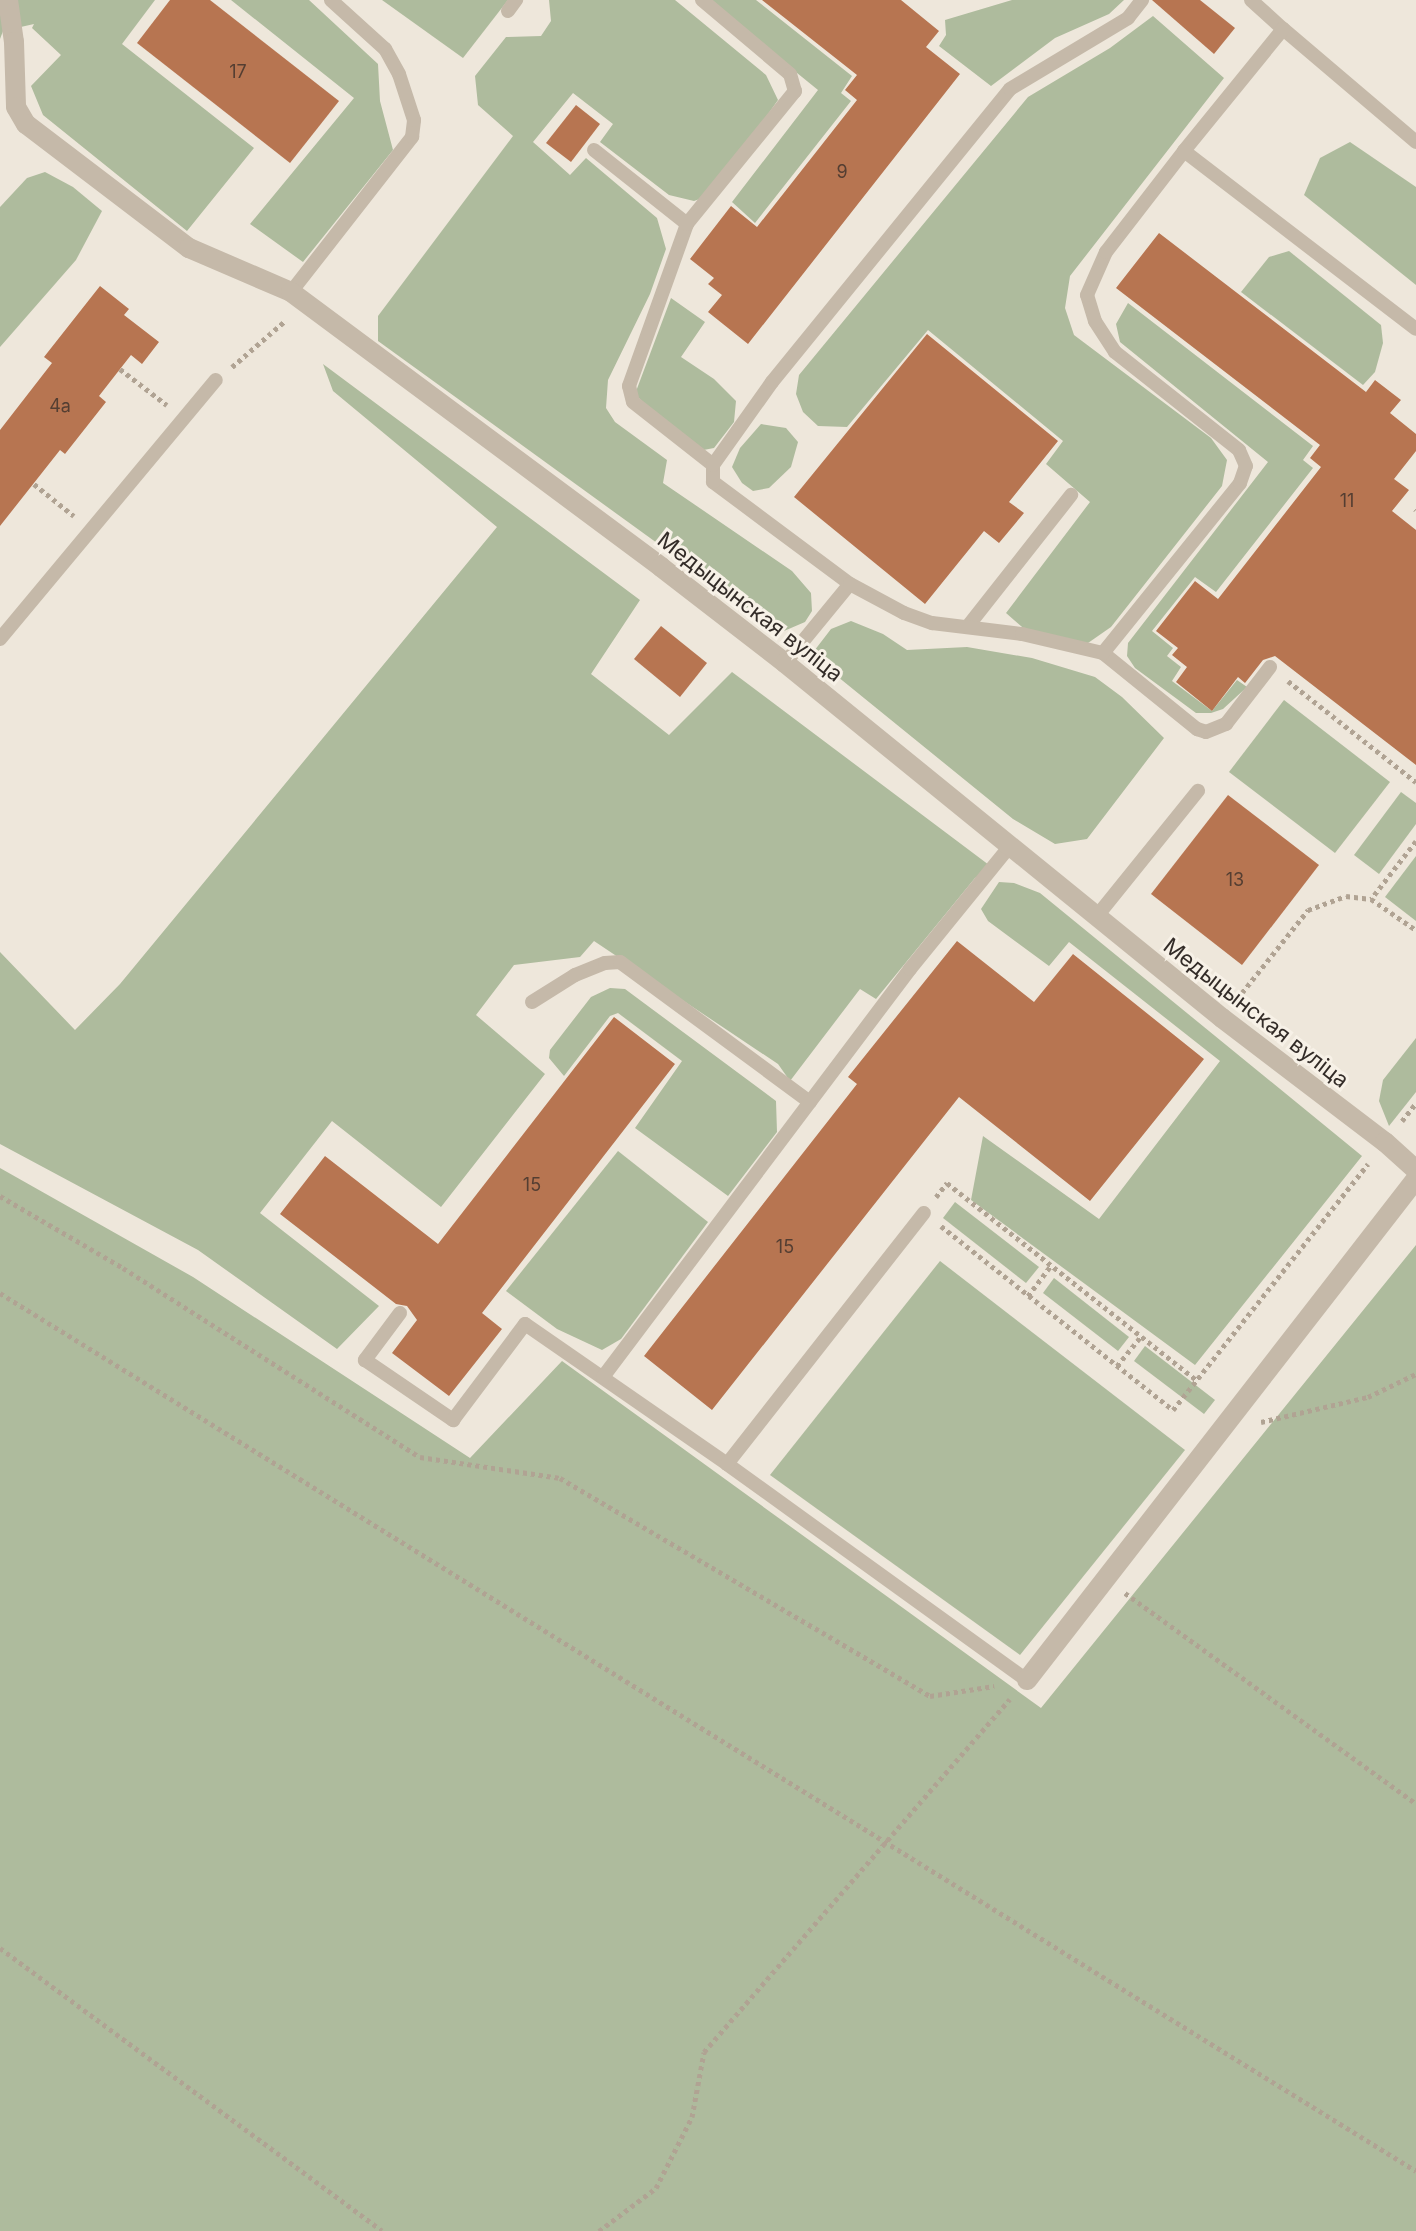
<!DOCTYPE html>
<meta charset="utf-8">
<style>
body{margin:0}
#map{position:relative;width:1416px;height:2231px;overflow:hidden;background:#eee7db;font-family:Inter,sans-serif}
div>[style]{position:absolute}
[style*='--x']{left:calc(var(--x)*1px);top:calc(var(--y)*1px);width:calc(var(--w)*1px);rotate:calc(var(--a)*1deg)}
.green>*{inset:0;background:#aebb9d}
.building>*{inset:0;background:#b77551}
.path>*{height:5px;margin-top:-2.5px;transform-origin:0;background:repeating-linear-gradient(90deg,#b0a393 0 4px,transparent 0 8px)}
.lane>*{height:14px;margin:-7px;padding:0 7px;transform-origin:7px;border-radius:7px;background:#c5b9a9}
.street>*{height:20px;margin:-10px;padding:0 10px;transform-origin:10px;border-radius:10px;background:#c5b9a9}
span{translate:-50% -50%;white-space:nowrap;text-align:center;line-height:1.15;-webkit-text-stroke:6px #f7f1e7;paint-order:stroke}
.number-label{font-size:18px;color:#543e32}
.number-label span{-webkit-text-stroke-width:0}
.street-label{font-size:22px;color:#332c28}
</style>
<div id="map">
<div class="green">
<div style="clip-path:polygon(0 0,155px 0,122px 44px,254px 148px,187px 231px,43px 115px,31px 86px,61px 55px,32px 28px,34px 24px,3px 31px,0 39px)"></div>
<div style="clip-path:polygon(231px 0,309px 0,378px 64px,380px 101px,393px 150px,303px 262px,250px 224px,354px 98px)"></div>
<div style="clip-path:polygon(382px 0,508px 0,463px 58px)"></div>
<div style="clip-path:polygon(549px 0,675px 0,766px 75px,778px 100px,711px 195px,694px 201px,669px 195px,600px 142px,613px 124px,573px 93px,533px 142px,570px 175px,586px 158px,657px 218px,666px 249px,650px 294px,608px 380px,606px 408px,615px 422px,667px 460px,663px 483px,792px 571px,811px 593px,812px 611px,805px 622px,784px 631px,762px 619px,378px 341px,378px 316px,513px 136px,478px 105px,475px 76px,506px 37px,541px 36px,551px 21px)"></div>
<div style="clip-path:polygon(707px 0,756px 0,852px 76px,841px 93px,851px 101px,755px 223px,732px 202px,818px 90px)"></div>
<div style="clip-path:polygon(1012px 0,1124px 0,1109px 14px,1055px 38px,991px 86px,939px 46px,946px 35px,945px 20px)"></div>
<div style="clip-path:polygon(1153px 16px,1224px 78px,1070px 276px,1065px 308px,1074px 335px,1211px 438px,1227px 460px,1222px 486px,1111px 627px,1088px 643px,1036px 639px,1006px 613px,1090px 502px,1046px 464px,1063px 441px,928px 330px,847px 427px,818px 426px,803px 412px,796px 394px,799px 375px,1028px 97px,1110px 48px)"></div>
<div style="clip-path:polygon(1350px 142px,1416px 187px,1416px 285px,1304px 195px,1320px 158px)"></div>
<div style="clip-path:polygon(45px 172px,73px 187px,102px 211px,76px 260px,0 347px,0 207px,27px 178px)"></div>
<div style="clip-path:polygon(1289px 251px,1381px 325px,1383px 343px,1375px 372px,1363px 385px,1241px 292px,1269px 257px)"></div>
<div style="clip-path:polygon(671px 298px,705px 322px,681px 357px,714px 379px,736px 401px,734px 422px,714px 448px,693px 452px,635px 394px)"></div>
<div style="clip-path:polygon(1128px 303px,1313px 446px,1303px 460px,1313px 468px,1216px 592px,1195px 577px,1152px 631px,1173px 648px,1167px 656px,1181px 667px,1172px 681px,1212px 711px,1237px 680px,1247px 687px,1223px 709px,1211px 713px,1196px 713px,1135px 668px,1127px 656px,1128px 643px,1268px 462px,1120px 342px,1116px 324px)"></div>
<div style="clip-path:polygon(323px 364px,640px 600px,591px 674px,669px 735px,732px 672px,993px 868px,975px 878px,876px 999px,860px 989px,790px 1081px,778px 1064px,594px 941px,580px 957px,514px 965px,476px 1015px,545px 1074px,441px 1207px,332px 1121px,260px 1213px,379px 1306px,337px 1349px,198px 1250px,0 1144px,0 952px,75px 1030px,120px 984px,497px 527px,333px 391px)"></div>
<div style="clip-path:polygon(761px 424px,786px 428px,798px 442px,791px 467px,769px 488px,753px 491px,742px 483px,732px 467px,740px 448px)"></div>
<div style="clip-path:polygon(851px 621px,883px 634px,907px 650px,967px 647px,1032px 658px,1095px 677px,1122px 697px,1164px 738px,1087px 839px,1055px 844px,1013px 819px,811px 655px,831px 629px)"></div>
<div style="clip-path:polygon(1284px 700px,1390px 782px,1335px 853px,1229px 772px)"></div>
<div style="clip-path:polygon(1401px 792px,1416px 803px,1416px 824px,1379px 874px,1354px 855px)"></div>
<div style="clip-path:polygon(1416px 856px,1416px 921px,1385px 897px)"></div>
<div style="clip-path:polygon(999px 882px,1014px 883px,1040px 893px,1362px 1156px,1195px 1365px,971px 1200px,983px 1136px,1099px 1219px,1220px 1061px,1069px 942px,1049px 966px,988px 921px,981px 909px)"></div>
<div style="clip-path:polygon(610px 988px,625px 989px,776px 1101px,777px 1132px,728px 1196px,635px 1128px,682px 1061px,618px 1013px,610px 1016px,564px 1076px,549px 1058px,550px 1050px,591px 997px)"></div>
<div style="clip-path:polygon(1416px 1038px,1416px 1092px,1389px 1126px,1379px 1101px,1383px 1080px)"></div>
<div style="clip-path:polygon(618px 1151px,708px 1222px,621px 1339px,602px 1350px,557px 1329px,506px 1291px)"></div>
<div style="clip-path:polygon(0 1168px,193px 1277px,470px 1458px,562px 1361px,1041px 1708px,1416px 1245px,1416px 2231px,0 2231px)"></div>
<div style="clip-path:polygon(955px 1202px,1039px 1267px,1026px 1283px,943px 1218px)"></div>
<div style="clip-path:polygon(940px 1261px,1185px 1450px,1020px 1655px,770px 1475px)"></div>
<div style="clip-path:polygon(1054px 1278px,1129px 1337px,1118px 1351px,1043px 1293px)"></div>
<div style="clip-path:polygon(1145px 1346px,1215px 1400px,1204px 1414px,1134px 1361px)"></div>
</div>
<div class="building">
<div style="clip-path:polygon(170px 0,210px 0,339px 101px,290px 163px,137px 43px)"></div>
<div style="clip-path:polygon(762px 0,901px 0,939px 31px,926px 47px,960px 74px,748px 344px,708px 312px,722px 295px,708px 284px,714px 278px,690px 259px,731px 206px,757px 227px,857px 100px,845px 90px,857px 75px)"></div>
<div style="clip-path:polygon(1152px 0,1200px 0,1235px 28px,1214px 54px)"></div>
<div style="clip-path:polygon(576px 105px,600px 124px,571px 162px,546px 143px)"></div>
<div style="clip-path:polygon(1159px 233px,1366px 392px,1375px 380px,1401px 400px,1390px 413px,1416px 434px,1416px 451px,1394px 479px,1409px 490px,1392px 511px,1416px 530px,1416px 765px,1275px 656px,1263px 660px,1245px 683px,1238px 677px,1212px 711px,1176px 682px,1187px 667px,1172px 655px,1178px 648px,1156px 631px,1195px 581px,1218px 599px,1321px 467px,1310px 458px,1320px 445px,1116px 288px)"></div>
<div style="clip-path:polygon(100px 286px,129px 309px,124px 315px,159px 342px,142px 364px,131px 355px,99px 396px,106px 402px,65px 454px,60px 450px,0 526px,0 430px,52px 363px,44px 357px)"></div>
<div style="clip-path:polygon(927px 334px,1058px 441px,1009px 502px,1024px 513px,999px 543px,984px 531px,925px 604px,794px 497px)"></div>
<div style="clip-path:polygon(661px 626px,707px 663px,680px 697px,634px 659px)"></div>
<div style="clip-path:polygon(1228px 795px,1319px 865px,1242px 965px,1151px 894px)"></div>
<div style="clip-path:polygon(957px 941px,1034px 1002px,1073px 954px,1204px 1059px,1090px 1201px,959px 1097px,712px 1410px,644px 1356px,857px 1084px,848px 1077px)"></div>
<div style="clip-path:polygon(614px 1017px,675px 1064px,482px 1313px,502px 1329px,449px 1396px,392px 1353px,417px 1320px,407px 1306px,396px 1304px,280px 1214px,325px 1156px,438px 1244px)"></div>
</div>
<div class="path">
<div style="--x:232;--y:367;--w:70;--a:-41"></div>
<div style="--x:120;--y:369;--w:59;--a:37.5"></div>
<div style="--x:34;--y:484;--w:51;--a:38.7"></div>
<div style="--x:1415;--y:509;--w:1;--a:45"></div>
<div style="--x:1288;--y:681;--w:163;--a:38.3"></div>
<div style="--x:1416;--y:841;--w:73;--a:127.8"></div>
<div style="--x:1371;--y:899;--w:55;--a:34.6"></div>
<div style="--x:1237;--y:999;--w:114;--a:-51.4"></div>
<div style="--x:1308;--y:910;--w:40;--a:-20.2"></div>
<div style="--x:1346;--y:896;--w:25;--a:7"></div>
<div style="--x:1402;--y:1121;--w:23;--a:-52"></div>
<div style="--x:0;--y:1196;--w:143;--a:30.3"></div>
<div style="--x:123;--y:1268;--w:352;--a:32.5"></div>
<div style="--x:420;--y:1457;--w:142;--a:8.5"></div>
<div style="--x:560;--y:1478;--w:429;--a:30.5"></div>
<div style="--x:930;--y:1696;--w:65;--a:-8.9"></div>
<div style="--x:936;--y:1197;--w:18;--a:-52"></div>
<div style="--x:947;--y:1183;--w:318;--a:38.3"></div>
<div style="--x:941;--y:1226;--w:296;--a:38.4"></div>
<div style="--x:1173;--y:1410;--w:314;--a:-51.6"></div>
<div style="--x:0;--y:1293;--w:1666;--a:31.8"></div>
<div style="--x:1028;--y:1296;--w:39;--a:-53"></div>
<div style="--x:1117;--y:1366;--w:38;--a:-51"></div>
<div style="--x:1261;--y:1422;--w:110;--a:-13.2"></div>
<div style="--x:1368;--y:1397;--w:53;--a:-25.6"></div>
<div style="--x:1125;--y:1593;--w:359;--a:35.9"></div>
<div style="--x:0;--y:1948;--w:475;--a:36.5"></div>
<div style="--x:599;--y:2231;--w:71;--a:-37"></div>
<div style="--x:656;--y:2188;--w:80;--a:-63.1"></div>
<div style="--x:692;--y:2117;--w:66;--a:-79.5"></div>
<div style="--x:704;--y:2052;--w:467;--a:-49.1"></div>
</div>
<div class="lane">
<div style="--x:702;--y:0;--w:115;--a:40.1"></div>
<div style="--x:790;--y:74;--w:18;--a:74"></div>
<div style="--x:795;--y:91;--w:171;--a:129.1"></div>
<div style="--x:687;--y:224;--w:172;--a:109.7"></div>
<div style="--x:629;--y:386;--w:16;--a:76"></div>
<div style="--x:633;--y:402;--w:102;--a:38.2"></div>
<div style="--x:1251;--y:0;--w:43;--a:42.2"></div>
<div style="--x:508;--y:11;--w:14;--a:-54"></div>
<div style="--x:1416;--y:142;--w:175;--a:-139.6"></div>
<div style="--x:1283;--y:29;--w:157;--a:129.1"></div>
<div style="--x:1184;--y:151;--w:292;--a:37.5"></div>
<div style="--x:594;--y:150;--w:119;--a:38.5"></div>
<div style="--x:291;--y:292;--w:197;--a:-52"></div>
<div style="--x:412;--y:137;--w:17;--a:-83"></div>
<div style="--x:414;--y:120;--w:48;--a:-108.1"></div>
<div style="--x:399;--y:74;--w:29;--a:-119"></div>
<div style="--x:385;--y:49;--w:73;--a:-137.8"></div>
<div style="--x:850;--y:584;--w:171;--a:-143.3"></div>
<div style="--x:713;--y:482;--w:17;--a:-90"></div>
<div style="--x:713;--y:465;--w:102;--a:-54.6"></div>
<div style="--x:772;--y:382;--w:377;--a:-50.9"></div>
<div style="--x:1010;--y:89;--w:138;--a:-31"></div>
<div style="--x:1128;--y:18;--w:23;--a:-52"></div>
<div style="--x:968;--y:626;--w:167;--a:-51.8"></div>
<div style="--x:0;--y:639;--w:337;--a:-50.2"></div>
<div style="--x:1103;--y:653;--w:121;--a:39"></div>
<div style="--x:1197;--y:729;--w:9;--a:18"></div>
<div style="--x:1206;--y:732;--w:22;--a:-22"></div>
<div style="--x:1226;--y:724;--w:72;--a:-52.3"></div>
<div style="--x:785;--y:663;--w:102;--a:-50.6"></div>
<div style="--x:850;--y:584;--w:61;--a:28.2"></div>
<div style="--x:904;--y:613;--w:30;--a:20"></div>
<div style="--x:932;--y:623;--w:91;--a:7"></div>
<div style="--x:1022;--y:634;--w:83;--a:13.2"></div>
<div style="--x:1103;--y:653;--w:218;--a:-51.1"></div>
<div style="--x:1240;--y:483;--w:18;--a:-71"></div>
<div style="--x:1246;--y:466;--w:17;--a:-114"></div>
<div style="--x:1239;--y:450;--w:158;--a:-141.7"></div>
<div style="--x:1115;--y:352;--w:37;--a:-123"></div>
<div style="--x:1095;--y:321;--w:27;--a:-107"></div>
<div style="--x:1087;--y:295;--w:47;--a:-66.2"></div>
<div style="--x:1106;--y:252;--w:128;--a:-52.3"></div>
<div style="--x:1097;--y:916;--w:161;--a:-51.1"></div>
<div style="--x:532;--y:1002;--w:51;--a:-32.1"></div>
<div style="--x:575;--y:975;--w:32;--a:-22"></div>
<div style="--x:605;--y:963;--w:15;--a:-4"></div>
<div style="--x:620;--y:962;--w:236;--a:36.4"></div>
<div style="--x:400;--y:1313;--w:59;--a:126.7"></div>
<div style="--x:365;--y:1360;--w:107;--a:34.3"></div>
<div style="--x:453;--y:1420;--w:120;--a:-53.1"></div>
<div style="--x:525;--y:1324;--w:246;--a:34.7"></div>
<div style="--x:727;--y:1464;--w:370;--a:35.8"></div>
<div style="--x:603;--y:1377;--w:511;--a:-53.04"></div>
<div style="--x:910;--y:969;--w:159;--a:-50.9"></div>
<div style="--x:727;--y:1464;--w:319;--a:-51.9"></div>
</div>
<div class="street">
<div style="--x:8;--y:0;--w:42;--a:81.9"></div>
<div style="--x:14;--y:42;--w:65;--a:88.2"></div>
<div style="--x:16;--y:107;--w:20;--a:60"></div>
<div style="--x:26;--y:124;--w:205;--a:37.3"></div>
<div style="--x:189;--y:248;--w:111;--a:23.3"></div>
<div style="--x:291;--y:292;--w:461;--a:36.6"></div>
<div style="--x:661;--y:567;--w:157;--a:37.7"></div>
<div style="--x:785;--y:663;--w:563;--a:39.09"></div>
<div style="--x:1222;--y:1018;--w:205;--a:37.3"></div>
<div style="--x:1385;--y:1142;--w:42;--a:42.1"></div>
<div style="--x:1027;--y:1680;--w:634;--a:-52.17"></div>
</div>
<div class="number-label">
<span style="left:238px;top:72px">17</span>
<span style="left:842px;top:172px">9</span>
<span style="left:60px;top:406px">4а</span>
<span style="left:1347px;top:501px">11</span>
<span style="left:1235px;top:880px">13</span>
<span style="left:532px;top:1185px">15</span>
<span style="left:785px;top:1247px">15</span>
</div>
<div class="street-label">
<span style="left:750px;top:607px;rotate:38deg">Медыцынская вуліца</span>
<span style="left:1256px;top:1013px;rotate:38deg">Медыцынская вуліца</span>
</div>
</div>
